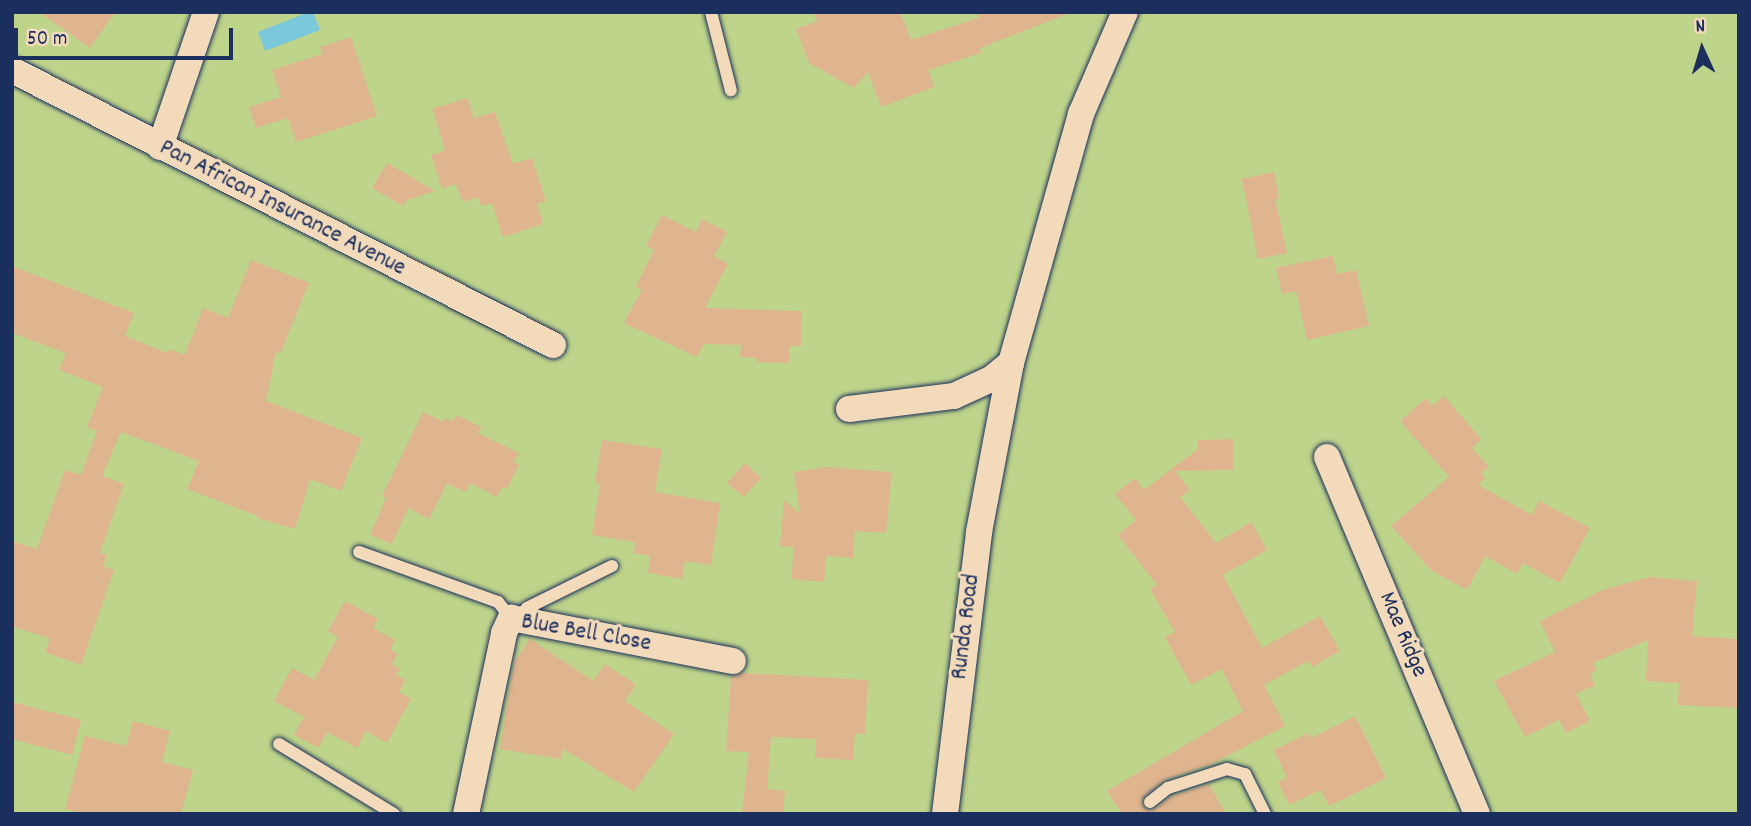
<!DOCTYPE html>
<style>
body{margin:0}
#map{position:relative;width:1751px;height:826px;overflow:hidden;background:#f2daba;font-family:Dekko,sans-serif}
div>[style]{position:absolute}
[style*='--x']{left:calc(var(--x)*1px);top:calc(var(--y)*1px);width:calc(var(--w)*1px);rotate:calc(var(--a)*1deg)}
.green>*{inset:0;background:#bed48a}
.water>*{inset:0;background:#7cc8db}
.building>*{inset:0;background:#deb58e}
.roads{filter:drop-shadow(0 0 2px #1b2f5e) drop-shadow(0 0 2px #1b2f5e)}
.service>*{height:12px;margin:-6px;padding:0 6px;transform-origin:6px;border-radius:6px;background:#f2daba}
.minor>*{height:26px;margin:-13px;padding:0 13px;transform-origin:13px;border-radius:13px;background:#f2daba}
span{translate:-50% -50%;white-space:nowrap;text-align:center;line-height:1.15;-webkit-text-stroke:6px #f2daba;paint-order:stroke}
.street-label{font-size:24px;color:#1b2f5e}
.frame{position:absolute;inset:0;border:14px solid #1b2f5e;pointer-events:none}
.north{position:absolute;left:1667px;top:14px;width:70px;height:70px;-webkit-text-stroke:5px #f2daba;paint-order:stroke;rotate:356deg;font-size:19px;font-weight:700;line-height:28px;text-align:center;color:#1b2f5e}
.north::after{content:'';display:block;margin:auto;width:24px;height:32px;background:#1b2f5e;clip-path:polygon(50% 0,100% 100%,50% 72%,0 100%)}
.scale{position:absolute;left:14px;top:28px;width:219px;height:32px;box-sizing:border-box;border:4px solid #1b2f5e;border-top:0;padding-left:9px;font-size:21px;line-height:24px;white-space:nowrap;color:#1b2f5e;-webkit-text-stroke:5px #f2daba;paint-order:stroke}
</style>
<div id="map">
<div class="green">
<div style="clip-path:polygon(12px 12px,1739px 12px,1739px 814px,12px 814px)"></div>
</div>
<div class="water">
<div style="clip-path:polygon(309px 12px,313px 12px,320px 30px,265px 51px,258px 32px)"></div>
</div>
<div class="building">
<div style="clip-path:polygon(39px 12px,115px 12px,90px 48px)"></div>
<div style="clip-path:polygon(813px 12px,900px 12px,911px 40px,979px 18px,977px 12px,1067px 14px,980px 48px,981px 53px,928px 70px,934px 87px,881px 107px,868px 72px,854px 88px,809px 63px,796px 29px,817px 21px)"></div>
<div style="clip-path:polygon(351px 37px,377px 116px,296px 142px,288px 118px,256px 128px,249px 107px,281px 97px,272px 70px,322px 54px,320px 47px)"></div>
<div style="clip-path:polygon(467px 98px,474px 118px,495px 112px,513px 164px,532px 158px,546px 201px,537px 204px,543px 224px,503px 237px,492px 203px,481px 206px,478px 197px,463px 202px,456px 184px,442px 189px,431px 155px,445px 150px,432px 109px)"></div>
<div style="clip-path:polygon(387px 163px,435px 191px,407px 200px,403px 206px,372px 188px)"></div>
<div style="clip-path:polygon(1274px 172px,1279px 199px,1275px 199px,1287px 253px,1258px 259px,1242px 179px)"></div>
<div style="clip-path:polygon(662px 215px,696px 232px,702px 219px,727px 232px,714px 256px,728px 264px,705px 308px,802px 311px,801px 346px,789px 346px,789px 363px,757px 362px,756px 358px,740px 357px,741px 345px,704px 344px,697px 357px,624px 323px,642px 290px,636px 287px,654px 250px,646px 246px)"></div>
<div style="clip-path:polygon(1333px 256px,1337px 274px,1356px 270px,1369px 326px,1307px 340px,1296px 291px,1282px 294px,1276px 268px)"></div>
<div style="clip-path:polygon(251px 260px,309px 283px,280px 354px,276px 352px,266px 401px,362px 438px,341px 491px,310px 479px,295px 529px,258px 518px,258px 516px,187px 489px,199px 461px,121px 432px,102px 476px,124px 484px,100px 553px,107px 555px,103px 566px,114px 570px,81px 665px,45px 652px,50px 639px,12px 626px,12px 541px,37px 549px,65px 470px,81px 475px,97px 431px,87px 427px,103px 387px,59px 370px,66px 353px,12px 333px,12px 266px,134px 313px,125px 336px,167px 353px,169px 349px,185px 355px,203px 308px,228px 318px)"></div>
<div style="clip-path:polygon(1444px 396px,1481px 439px,1472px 448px,1489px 467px,1481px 473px,1485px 478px,1478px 485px,1532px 515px,1539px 501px,1590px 528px,1560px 583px,1523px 563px,1517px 574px,1485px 556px,1467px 590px,1432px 571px,1391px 526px,1449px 477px,1400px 421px,1426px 398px,1432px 406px)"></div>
<div style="clip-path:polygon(423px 412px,444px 422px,446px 418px,453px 421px,456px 415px,481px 427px,478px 433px,519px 453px,514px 462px,519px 465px,507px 489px,502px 487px,497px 497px,470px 483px,465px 492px,447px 483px,429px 519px,408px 508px,392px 544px,370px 535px,386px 498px,382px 496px)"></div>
<div style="clip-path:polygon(1233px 439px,1233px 470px,1175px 471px,1190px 490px,1180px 497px,1216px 543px,1251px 522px,1267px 550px,1223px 575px,1262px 648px,1320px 616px,1340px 651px,1312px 667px,1308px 661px,1264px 685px,1285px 726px,1209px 765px,1165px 780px,1142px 799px,1144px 808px,1152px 810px,1172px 796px,1209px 784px,1226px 814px,1122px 814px,1107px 791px,1243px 711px,1222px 669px,1191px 685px,1165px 637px,1175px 632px,1150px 589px,1157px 585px,1118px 535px,1136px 520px,1115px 494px,1135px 478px,1144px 490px,1198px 449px,1198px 440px)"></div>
<div style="clip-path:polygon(602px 440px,662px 449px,655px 492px,720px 503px,711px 565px,685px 561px,682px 579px,648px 573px,650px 556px,634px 553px,635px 542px,592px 535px,600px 484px,595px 483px)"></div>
<div style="clip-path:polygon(745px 463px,761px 478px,744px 497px,727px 483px)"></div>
<div style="clip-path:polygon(826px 467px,892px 472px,886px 533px,855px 531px,853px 558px,826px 556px,824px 582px,791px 579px,794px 547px,780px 546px,784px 500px,800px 514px,794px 472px)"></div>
<div style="clip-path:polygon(1650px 577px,1697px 581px,1692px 636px,1739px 639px,1739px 708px,1678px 705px,1679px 683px,1646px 681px,1648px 640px,1593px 663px,1597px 670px,1590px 673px,1595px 685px,1576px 694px,1590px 721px,1566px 733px,1559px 720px,1525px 737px,1494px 681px,1555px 652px,1540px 621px,1605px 589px)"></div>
<div style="clip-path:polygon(345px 601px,378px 619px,373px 628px,395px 640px,390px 649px,398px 654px,392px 664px,400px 669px,396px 675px,405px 680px,399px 692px,411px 699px,387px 743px,366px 731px,357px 748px,327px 732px,318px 748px,294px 735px,304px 717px,274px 701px,292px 668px,314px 680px,338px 637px,328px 631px)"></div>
<div style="clip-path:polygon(530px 639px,593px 681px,605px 664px,636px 685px,625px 701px,674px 734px,634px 792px,563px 749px,561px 759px,500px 749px,514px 662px)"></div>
<div style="clip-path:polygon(742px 673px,868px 680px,865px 734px,855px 733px,853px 760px,815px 758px,816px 739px,771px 737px,767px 789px,785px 791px,783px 814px,742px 812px,749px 752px,726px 751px,731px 676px)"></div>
<div style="clip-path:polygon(12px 702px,81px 720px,72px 755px,12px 739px)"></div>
<div style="clip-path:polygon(1355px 716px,1386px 778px,1329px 806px,1321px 790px,1289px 805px,1278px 782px,1287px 778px,1274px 750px,1308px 733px,1311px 738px)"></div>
<div style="clip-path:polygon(133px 721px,170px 731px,162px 762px,193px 770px,181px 814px,85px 814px,65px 809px,85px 736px,126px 746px)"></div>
</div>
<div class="roads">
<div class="service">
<div style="--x:711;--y:12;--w:81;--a:75.8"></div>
<div style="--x:359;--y:552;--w:148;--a:19.8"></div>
<div style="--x:498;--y:602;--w:21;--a:51"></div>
<div style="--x:511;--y:618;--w:8;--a:-7"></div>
<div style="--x:519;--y:617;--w:12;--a:-48"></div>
<div style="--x:527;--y:608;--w:95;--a:-26.3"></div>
<div style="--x:279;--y:744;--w:135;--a:31.3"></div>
<div style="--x:1150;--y:802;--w:23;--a:-38"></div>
<div style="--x:1168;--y:788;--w:62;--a:-17.9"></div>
<div style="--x:1227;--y:769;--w:19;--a:16"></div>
<div style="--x:1245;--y:774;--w:45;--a:63.4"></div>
</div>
<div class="minor">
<div style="--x:12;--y:70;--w:607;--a:26.95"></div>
<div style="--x:160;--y:147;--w:143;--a:-71.2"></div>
<div style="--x:849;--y:409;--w:106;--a:-7.1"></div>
<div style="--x:954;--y:396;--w:41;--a:-24.7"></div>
<div style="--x:991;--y:379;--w:26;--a:-39"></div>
<div style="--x:1327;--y:457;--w:387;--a:67.2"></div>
<div style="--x:466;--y:814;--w:185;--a:-78.1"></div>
<div style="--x:504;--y:633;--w:17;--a:-65"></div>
<div style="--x:511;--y:618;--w:226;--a:11"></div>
<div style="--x:945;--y:814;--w:284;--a:-83.1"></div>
<div style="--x:979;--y:532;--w:172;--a:-79.3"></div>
<div style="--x:1011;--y:363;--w:259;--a:-74.3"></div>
<div style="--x:1081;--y:114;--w:111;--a:-66.7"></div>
</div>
</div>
<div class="street-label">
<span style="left:282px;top:209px;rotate:27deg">Pan African Insurance Avenue</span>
<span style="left:967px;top:627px;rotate:-83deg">Runda Road</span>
<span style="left:586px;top:634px;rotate:10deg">Blue Bell Close</span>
<span style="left:1402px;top:635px;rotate:67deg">Mae Ridge</span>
</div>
<div class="frame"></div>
<div class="north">N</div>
<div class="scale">50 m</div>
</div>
